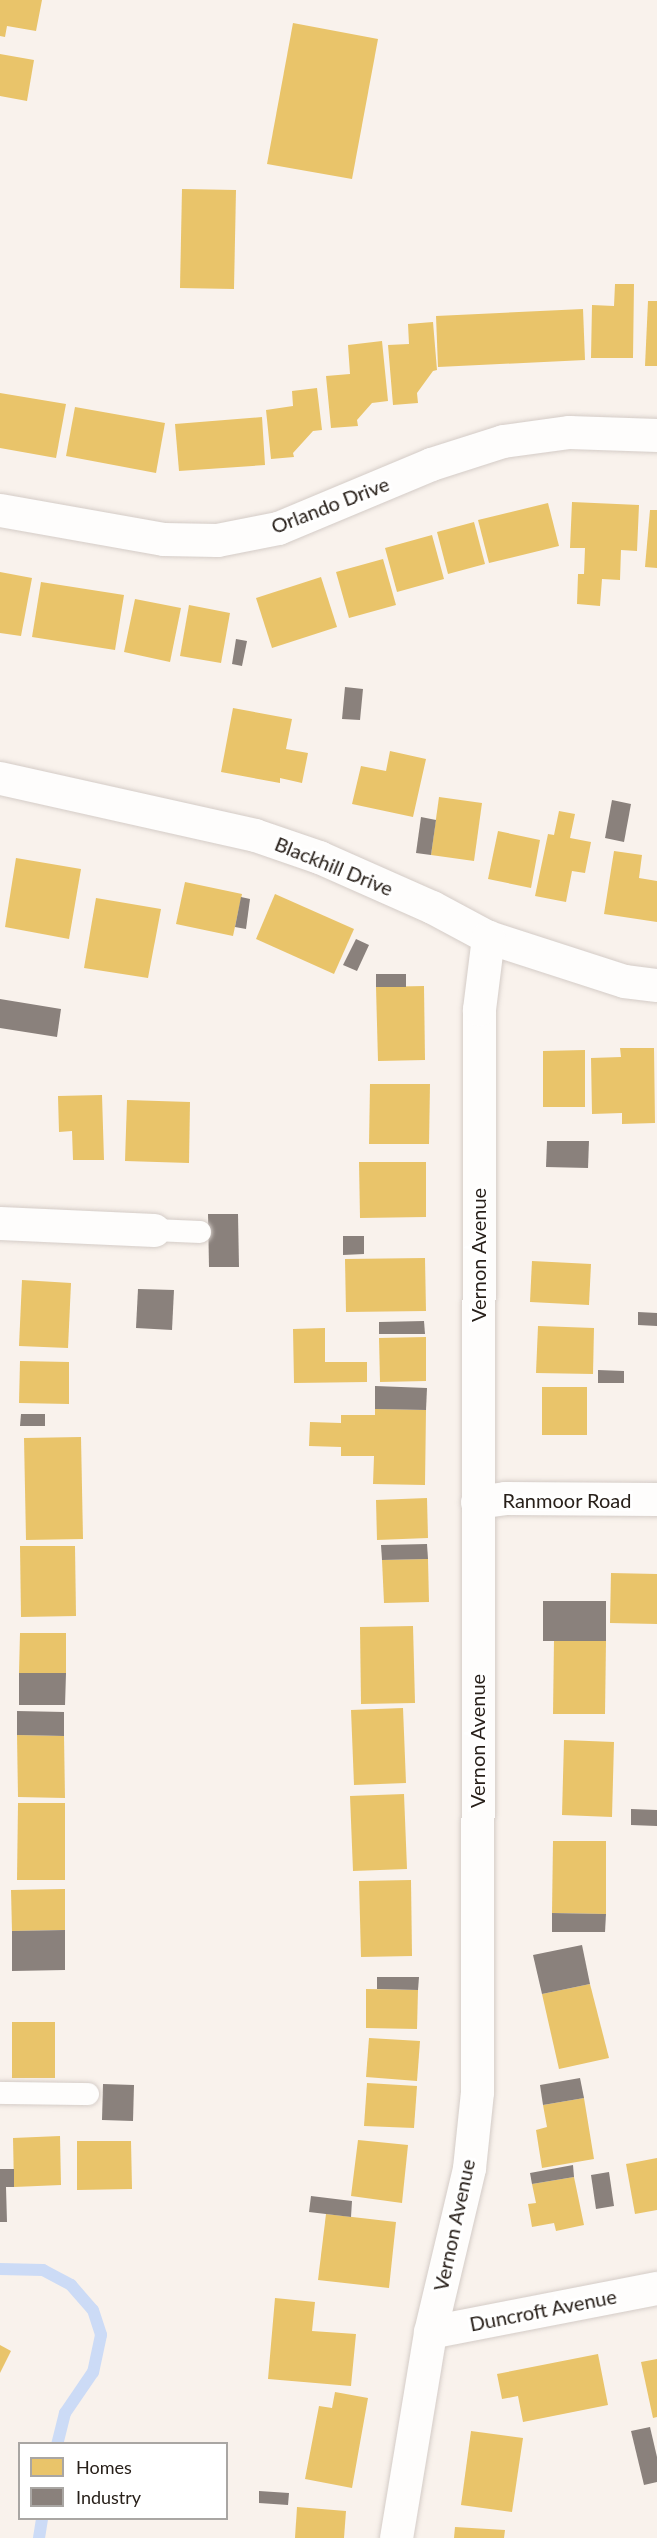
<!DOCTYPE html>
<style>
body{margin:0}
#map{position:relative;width:657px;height:2538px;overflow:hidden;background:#f9f2ec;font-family:Lato,sans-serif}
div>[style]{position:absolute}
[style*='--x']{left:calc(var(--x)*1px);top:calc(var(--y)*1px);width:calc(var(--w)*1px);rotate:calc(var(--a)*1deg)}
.homes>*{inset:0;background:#e9c46a}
.industry>*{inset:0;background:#8a817c}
.stream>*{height:12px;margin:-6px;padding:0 6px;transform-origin:6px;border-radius:6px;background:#ccdbf6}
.roads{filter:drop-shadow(0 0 2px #d4ccc7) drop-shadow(0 0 2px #d4ccc7)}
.service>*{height:22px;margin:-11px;padding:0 11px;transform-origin:11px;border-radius:11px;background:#fefdfc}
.minor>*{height:33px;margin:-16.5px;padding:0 16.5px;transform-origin:16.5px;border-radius:16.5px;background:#fefdfc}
span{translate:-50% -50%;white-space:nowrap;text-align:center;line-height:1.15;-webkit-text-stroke:6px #fff;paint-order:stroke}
.street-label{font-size:20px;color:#28201a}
.legend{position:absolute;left:18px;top:2442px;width:210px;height:78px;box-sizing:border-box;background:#fff;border:2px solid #a9a6a3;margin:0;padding:8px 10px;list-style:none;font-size:18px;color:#28201a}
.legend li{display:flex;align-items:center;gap:12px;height:30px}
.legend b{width:30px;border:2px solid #a9a6a3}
</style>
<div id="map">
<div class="homes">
<div style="clip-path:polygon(0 0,42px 0,36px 31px,7px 26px,5px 37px,0 36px)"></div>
<div style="clip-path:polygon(293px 23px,378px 39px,352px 179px,267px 164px)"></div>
<div style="clip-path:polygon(0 54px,34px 60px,27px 101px,0 96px)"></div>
<div style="clip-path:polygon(182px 189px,236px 190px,234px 289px,180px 288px)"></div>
<div style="clip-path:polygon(615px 284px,634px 284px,633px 358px,591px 358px,592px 305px,614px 306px)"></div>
<div style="clip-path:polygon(648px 301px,657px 301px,657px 366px,645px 366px)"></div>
<div style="clip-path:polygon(583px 309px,585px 360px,438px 367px,436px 316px)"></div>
<div style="clip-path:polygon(433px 322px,437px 370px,433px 371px,417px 393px,418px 403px,393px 405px,388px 345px,409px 344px,408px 324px)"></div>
<div style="clip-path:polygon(382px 341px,388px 401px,372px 403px,357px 420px,358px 426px,331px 428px,326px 376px,350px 374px,348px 345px)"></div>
<div style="clip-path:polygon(317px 388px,322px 430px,313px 431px,293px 453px,294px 457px,271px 459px,266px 410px,293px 406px,292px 391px)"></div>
<div style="clip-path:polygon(0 393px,66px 404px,56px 458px,0 448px)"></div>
<div style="clip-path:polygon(75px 407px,165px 423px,156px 473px,66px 456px)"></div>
<div style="clip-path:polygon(262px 417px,265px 465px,179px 471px,175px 424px)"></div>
<div style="clip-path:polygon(572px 502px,639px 505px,637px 551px,621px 550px,620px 580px,602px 579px,600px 606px,577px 604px,578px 574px,584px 574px,585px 548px,570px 548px)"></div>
<div style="clip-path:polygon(548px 503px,559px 546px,489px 563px,478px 520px)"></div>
<div style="clip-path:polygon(650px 510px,657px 510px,657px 568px,645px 567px)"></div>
<div style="clip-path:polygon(474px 522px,485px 564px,448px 574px,437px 532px)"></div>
<div style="clip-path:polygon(432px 535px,444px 579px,397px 592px,385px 548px)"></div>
<div style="clip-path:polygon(383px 559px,396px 605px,349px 618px,336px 572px)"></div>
<div style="clip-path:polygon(0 572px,32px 578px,21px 636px,0 633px)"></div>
<div style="clip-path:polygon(321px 577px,337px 627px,272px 648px,256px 598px)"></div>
<div style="clip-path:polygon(41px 582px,124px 595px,115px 650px,32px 637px)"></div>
<div style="clip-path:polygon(135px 599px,181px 608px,170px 662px,124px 652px)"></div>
<div style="clip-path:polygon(189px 605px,230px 613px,221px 663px,180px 656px)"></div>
<div style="clip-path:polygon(233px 708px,292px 719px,286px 749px,308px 753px,302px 783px,280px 778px,280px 783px,221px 772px)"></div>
<div style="clip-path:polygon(390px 751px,426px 759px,413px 817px,352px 804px,361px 766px,386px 771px)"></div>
<div style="clip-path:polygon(439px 797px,482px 803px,474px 861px,431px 855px)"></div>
<div style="clip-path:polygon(559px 811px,575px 814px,570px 838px,591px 842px,585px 873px,572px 871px,566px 902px,535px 896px,548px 834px,554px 835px)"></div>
<div style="clip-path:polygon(498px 831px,540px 840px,531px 888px,488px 879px)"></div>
<div style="clip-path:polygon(614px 851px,642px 855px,639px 878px,657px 881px,657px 922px,604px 914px)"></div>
<div style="clip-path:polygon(16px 858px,81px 869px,69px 939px,5px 927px)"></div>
<div style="clip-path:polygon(185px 882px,242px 894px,233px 936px,176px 924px)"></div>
<div style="clip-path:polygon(275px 894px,354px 929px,334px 974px,256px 939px)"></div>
<div style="clip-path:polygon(96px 898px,161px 909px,148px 978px,84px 968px)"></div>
<div style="clip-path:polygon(424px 986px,425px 1060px,378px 1061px,376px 987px)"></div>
<div style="clip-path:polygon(620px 1048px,654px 1048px,655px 1123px,622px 1124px,622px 1113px,592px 1114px,591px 1058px,621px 1057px)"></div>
<div style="clip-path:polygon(585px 1050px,585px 1107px,543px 1107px,543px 1051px)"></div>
<div style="clip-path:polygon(370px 1084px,430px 1084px,429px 1144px,369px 1144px)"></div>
<div style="clip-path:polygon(102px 1095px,104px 1160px,73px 1160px,72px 1131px,59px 1132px,58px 1096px)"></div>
<div style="clip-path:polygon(127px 1100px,190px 1102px,189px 1163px,125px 1161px)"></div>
<div style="clip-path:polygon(359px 1162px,426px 1162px,426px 1217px,360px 1218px)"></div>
<div style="clip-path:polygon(425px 1258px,426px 1311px,346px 1312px,345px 1259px)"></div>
<div style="clip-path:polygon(532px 1261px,591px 1264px,589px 1305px,530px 1302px)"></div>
<div style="clip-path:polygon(22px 1280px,71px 1283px,68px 1348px,19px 1346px)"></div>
<div style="clip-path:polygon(538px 1326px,594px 1328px,593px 1374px,536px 1373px)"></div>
<div style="clip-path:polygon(325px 1328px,325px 1362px,367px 1362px,367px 1382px,294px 1383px,293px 1329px)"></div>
<div style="clip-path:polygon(426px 1337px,426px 1381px,380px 1382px,379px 1338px)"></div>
<div style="clip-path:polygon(20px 1361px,69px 1362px,69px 1404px,19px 1403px)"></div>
<div style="clip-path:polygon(542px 1387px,587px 1387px,587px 1435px,542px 1435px)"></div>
<div style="clip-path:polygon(375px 1409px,426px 1410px,425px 1485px,373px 1484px,374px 1456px,341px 1456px,341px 1447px,309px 1446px,310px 1422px,341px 1423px,341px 1415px,375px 1415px)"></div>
<div style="clip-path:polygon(81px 1437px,83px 1539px,26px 1540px,24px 1438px)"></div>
<div style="clip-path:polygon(427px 1498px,428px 1538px,377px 1540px,376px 1500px)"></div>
<div style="clip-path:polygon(20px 1546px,75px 1546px,76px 1616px,21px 1617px)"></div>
<div style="clip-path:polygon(428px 1559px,429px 1602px,384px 1603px,382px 1560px)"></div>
<div style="clip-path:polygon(611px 1573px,657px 1574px,657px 1624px,610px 1623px)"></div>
<div style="clip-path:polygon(413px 1626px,415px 1703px,361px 1704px,360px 1627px)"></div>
<div style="clip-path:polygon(20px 1633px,66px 1633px,66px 1673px,19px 1673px)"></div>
<div style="clip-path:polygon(554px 1640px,606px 1641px,605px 1714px,553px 1714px)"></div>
<div style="clip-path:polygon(403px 1708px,406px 1783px,354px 1785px,351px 1710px)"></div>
<div style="clip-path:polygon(17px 1735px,64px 1736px,65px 1798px,18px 1797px)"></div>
<div style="clip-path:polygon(564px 1740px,614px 1742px,612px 1817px,562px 1815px)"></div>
<div style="clip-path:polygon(404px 1794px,407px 1869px,353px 1871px,350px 1796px)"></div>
<div style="clip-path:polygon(18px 1803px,65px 1803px,65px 1880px,17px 1880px)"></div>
<div style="clip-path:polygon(553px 1841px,606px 1841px,606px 1914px,552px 1913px)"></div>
<div style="clip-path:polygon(411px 1880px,412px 1956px,361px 1957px,359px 1881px)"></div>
<div style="clip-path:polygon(65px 1889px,65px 1930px,12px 1931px,11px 1890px)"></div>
<div style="clip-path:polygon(590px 1984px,609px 2058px,559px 2069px,542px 1994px)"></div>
<div style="clip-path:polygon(366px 1989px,418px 1990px,417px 2029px,366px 2028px)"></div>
<div style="clip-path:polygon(12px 2022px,55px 2022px,55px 2078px,12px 2078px)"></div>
<div style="clip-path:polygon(369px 2038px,420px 2041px,417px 2081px,366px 2077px)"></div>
<div style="clip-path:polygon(367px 2083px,417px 2086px,414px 2128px,364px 2126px)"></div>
<div style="clip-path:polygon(584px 2098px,594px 2159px,542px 2168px,536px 2130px,547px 2127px,543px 2105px)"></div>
<div style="clip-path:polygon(60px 2136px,61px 2185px,14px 2187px,13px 2138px)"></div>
<div style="clip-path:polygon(358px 2140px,408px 2145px,402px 2203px,351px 2196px)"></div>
<div style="clip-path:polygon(77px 2141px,131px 2141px,132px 2189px,77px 2190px)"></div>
<div style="clip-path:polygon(657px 2158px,657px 2210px,635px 2214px,626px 2164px)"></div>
<div style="clip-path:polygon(574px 2177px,584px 2225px,556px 2231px,554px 2223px,532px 2227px,528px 2204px,536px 2203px,532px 2184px)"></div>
<div style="clip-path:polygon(326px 2214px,396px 2222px,389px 2288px,318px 2280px)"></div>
<div style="clip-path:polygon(275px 2298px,315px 2302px,312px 2331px,356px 2334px,351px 2386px,268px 2379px)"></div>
<div style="clip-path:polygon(0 2345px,11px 2351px,0 2373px)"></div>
<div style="clip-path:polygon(598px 2354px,608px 2405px,523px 2422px,518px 2396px,502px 2399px,497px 2374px)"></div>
<div style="clip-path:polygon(657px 2359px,657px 2417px,653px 2418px,641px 2362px)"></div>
<div style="clip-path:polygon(335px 2392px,368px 2398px,352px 2488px,305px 2479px,319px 2406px,332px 2408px)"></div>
<div style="clip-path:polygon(471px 2431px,523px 2438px,512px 2512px,461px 2505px)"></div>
<div style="clip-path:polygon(297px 2507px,346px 2511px,344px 2538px,295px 2538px)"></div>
<div style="clip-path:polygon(455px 2527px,505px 2530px,504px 2538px,454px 2538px)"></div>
</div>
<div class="industry">
<div style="clip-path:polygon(236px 639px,247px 641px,242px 666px,232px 664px)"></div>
<div style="clip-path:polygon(345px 687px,363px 689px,360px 720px,342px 719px)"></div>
<div style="clip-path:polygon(612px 800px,631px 804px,624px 842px,605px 838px)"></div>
<div style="clip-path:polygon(421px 817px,436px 820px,431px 855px,416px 853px)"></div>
<div style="clip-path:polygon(241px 897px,250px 899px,246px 929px,235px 927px)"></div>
<div style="clip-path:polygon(356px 939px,369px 945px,357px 971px,343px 965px)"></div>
<div style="clip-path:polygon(376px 974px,406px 974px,406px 987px,376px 987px)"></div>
<div style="clip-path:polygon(0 999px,61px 1009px,57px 1037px,0 1028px)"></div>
<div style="clip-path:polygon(547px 1141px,589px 1141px,588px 1168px,546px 1167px)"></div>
<div style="clip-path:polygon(208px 1214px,238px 1214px,239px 1267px,209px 1267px)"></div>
<div style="clip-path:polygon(343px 1236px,364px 1236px,364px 1254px,343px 1255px)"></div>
<div style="clip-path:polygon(138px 1289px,174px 1290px,172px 1330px,136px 1328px)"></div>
<div style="clip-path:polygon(638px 1312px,657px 1313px,657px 1326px,638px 1325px)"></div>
<div style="clip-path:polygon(424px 1321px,425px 1334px,379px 1334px,379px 1322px)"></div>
<div style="clip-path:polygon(598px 1370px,624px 1371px,624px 1383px,598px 1383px)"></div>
<div style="clip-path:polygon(375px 1386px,427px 1388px,426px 1410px,375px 1409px)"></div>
<div style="clip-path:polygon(21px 1414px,45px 1414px,45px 1426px,20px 1426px)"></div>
<div style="clip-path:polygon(427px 1544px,428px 1559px,382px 1560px,381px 1545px)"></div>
<div style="clip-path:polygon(543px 1601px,606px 1601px,606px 1641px,543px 1641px)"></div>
<div style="clip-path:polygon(19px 1673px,66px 1673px,65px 1705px,19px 1705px)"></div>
<div style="clip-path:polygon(17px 1711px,64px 1712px,64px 1736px,17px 1735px)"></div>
<div style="clip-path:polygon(631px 1809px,657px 1810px,657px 1826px,631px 1825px)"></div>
<div style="clip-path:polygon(552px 1913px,606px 1914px,605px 1932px,552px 1932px)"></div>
<div style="clip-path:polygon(65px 1930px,65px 1970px,12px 1971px,12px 1931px)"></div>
<div style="clip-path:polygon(582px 1945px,590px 1984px,542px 1994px,533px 1955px)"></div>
<div style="clip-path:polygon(377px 1977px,419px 1977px,418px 1990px,377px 1989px)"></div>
<div style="clip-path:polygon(580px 2078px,584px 2098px,543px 2105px,540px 2085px)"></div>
<div style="clip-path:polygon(103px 2084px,134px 2085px,133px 2121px,102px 2120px)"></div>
<div style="clip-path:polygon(573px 2165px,574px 2177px,532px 2184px,530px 2173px)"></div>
<div style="clip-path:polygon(0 2169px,14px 2169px,14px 2187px,6px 2187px,7px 2222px,0 2222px)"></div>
<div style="clip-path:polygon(609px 2172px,614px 2206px,596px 2209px,591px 2175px)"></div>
<div style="clip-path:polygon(311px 2196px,352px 2201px,351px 2217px,309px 2212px)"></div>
<div style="clip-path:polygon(650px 2427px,657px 2457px,657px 2482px,644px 2485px,631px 2431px)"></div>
<div style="clip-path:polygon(259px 2491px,289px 2493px,288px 2505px,259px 2503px)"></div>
</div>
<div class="stream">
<div style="--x:0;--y:2269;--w:43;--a:1.3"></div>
<div style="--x:43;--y:2270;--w:32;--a:28"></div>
<div style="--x:71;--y:2285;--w:33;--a:49"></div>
<div style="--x:93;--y:2310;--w:26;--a:72"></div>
<div style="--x:101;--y:2335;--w:38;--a:102"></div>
<div style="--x:93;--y:2372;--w:50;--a:124.3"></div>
<div style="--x:65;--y:2413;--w:32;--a:104"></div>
<div style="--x:39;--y:2538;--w:20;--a:-81"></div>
</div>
<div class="roads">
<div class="service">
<div style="--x:154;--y:1230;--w:46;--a:2.5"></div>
<div style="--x:0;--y:2093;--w:88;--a:0.7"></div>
</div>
<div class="minor">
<div style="--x:0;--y:510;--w:166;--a:10.1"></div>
<div style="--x:163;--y:539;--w:54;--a:1.1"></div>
<div style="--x:217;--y:540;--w:62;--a:-11.1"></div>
<div style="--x:278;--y:528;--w:166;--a:-22.7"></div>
<div style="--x:431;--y:464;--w:76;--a:-17.7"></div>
<div style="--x:503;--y:441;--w:67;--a:-7.8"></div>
<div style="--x:569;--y:432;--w:88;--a:2"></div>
<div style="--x:0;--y:778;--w:261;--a:12.6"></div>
<div style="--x:255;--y:835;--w:68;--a:19"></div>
<div style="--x:319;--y:857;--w:124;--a:23.9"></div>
<div style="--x:432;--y:907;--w:64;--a:28.2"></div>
<div style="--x:488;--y:937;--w:143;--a:17.9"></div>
<div style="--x:624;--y:981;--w:33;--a:7"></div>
<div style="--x:0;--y:1223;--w:154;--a:2.6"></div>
<div style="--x:477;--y:1502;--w:28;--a:-8"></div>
<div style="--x:505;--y:1498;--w:152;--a:0.4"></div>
<div style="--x:430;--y:2332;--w:231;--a:-11"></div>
<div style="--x:396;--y:2538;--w:209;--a:-80.6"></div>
<div style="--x:430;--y:2332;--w:169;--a:-76.6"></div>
<div style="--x:469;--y:2168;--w:76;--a:-84"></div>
<div style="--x:477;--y:2092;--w:1083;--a:-89.89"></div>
<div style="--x:479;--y:1009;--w:73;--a:-82.9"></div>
</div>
</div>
<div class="street-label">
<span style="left:330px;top:505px;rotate:-21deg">Orlando Drive</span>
<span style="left:334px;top:866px;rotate:22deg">Blackhill Drive</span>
<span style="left:478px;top:1255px;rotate:-90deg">Vernon Avenue</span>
<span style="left:567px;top:1500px">Ranmoor Road</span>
<span style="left:477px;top:1741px;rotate:-90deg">Vernon Avenue</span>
<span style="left:454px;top:2225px;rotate:-78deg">Vernon Avenue</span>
<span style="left:543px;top:2310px;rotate:-11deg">Duncroft Avenue</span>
</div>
<ul class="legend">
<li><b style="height:16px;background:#e9c46a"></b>Homes</li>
<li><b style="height:16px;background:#8a817c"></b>Industry</li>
</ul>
</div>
